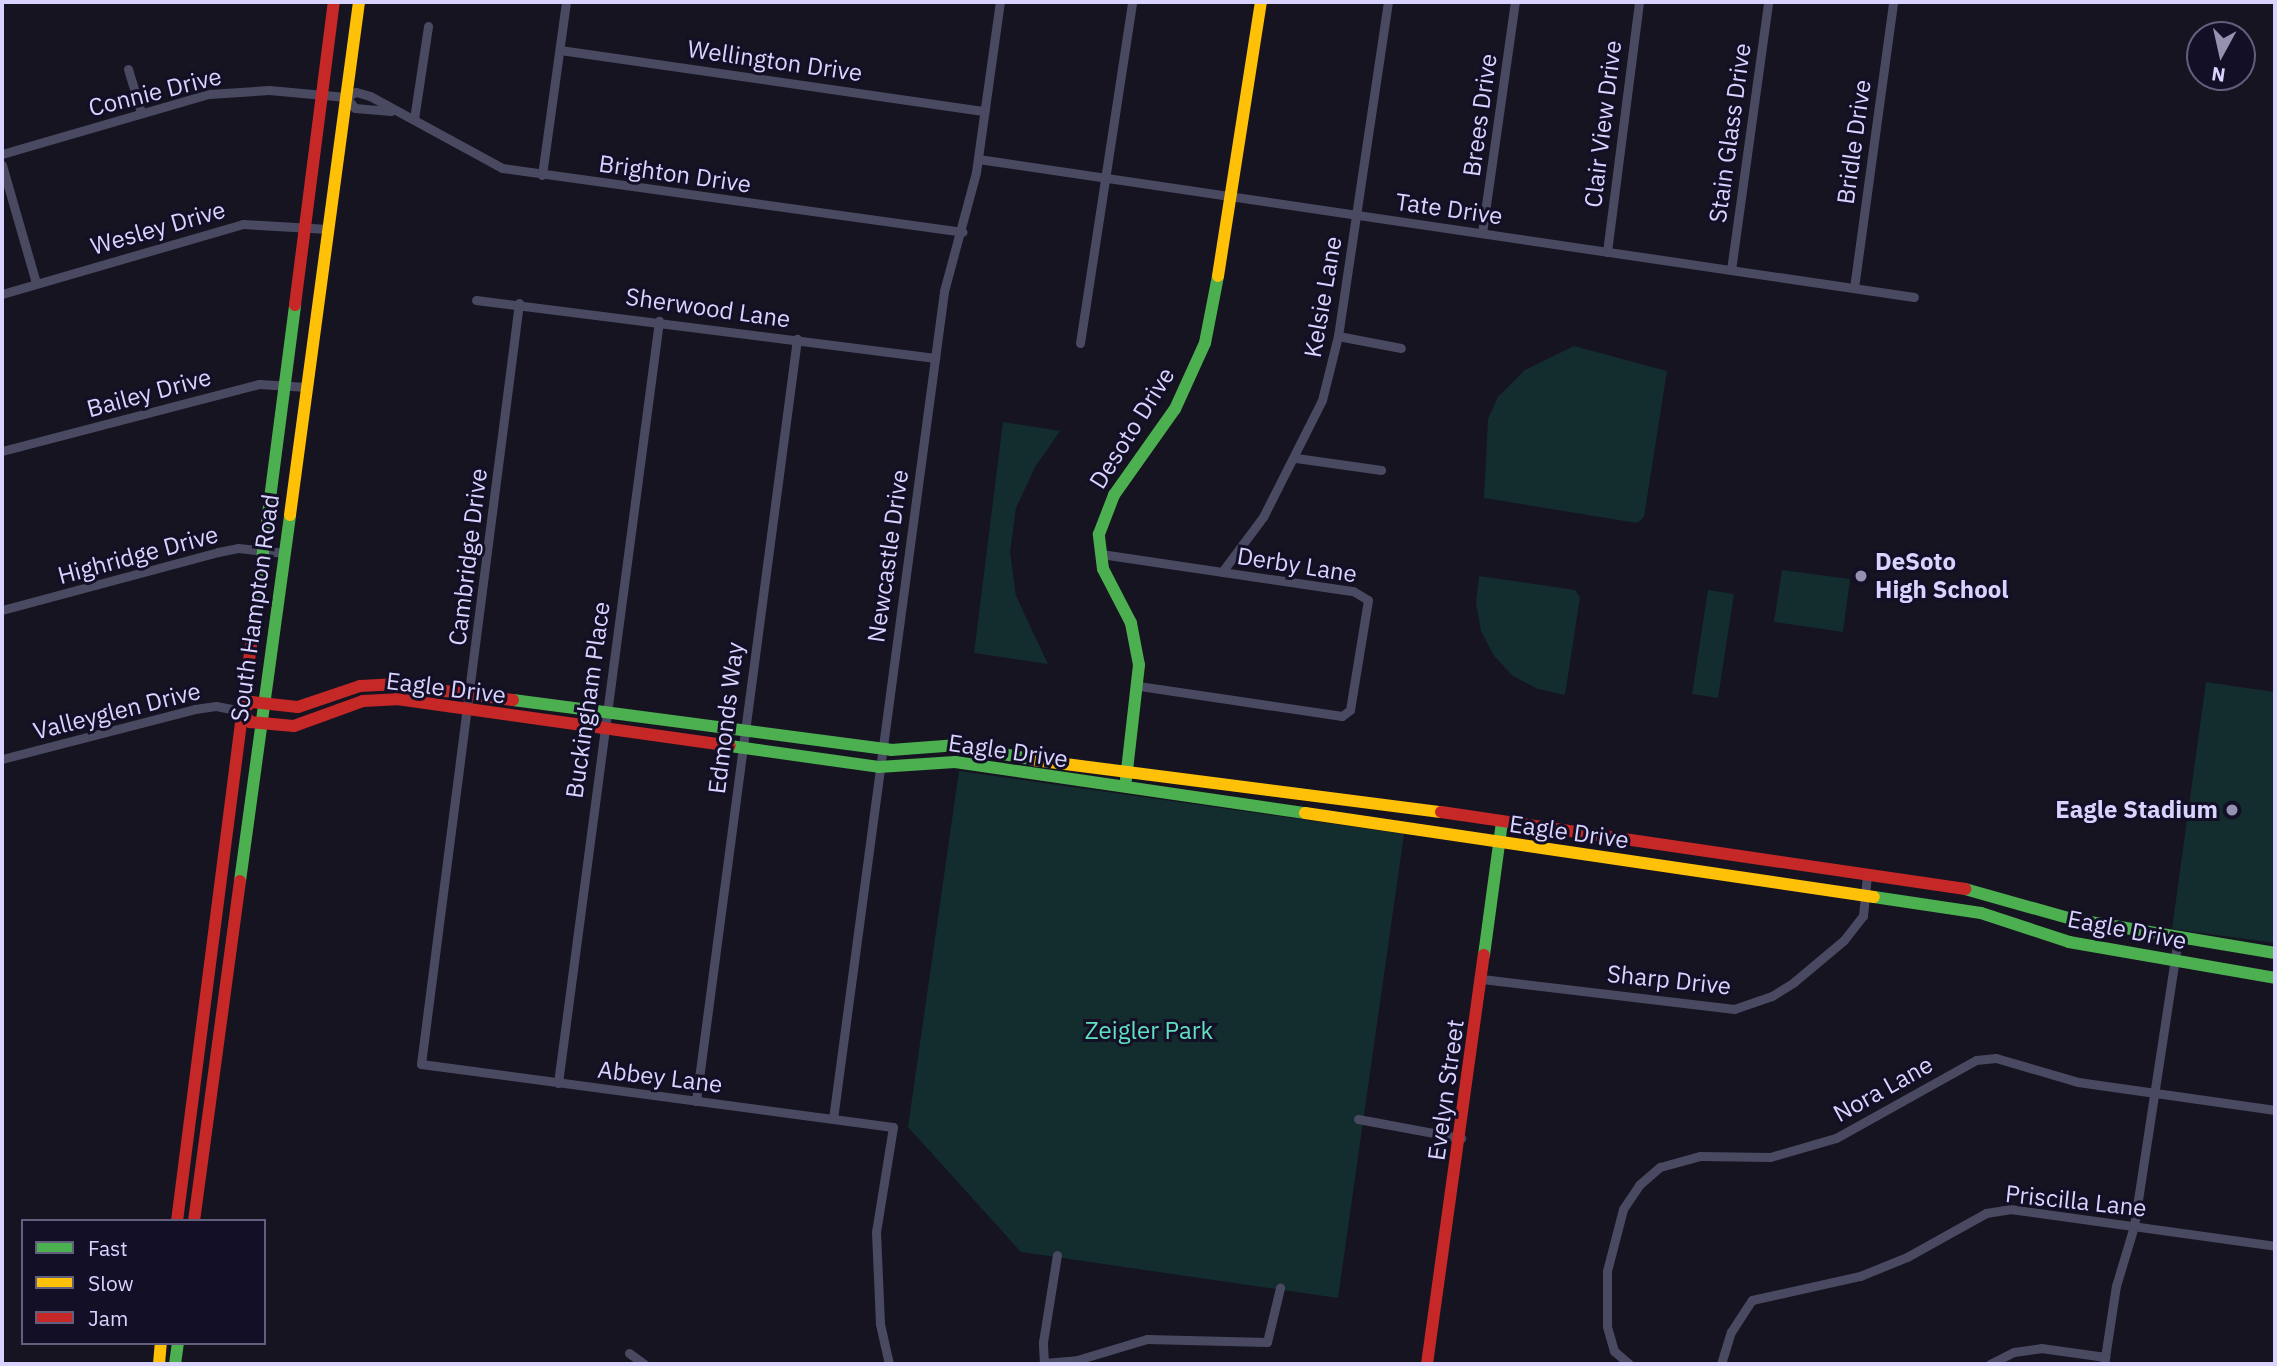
<!DOCTYPE html>
<style>
body{margin:0}
#map{position:relative;width:2277px;height:1366px;overflow:hidden;background:#161421;font-family:"IBM Plex Sans",sans-serif}
div>[style]{position:absolute}
[style*='--x']{left:calc(var(--x)*1px);top:calc(var(--y)*1px);width:calc(var(--w)*1px);rotate:calc(var(--a)*1deg)}
.green>*{inset:0;background:#132c2d}
.street>*{height:9px;margin:-4.5px;padding:0 4.5px;transform-origin:4.5px;border-radius:4.5px;background:#4a4962}
.fast>*{height:12px;margin:-6px;padding:0 6px;transform-origin:6px;border-radius:6px;background:#4caf50}
.slow>*{height:12px;margin:-6px;padding:0 6px;transform-origin:6px;border-radius:6px;background:#ffc107}
.jam>*{height:12px;margin:-6px;padding:0 6px;transform-origin:6px;border-radius:6px;background:#c62828}
.dots>*{width:19px;height:19px;translate:-50% -50%;box-sizing:border-box;border:4px solid #130f26;border-radius:50%}
span{translate:-50% -50%;white-space:nowrap;text-align:center;line-height:1.15;-webkit-text-stroke:6px #130f26;paint-order:stroke}
.street-label{font-size:24px;color:#d9d4ff}
.poi-label{font-size:24px;color:#d9d4ff;font-weight:700}
.left{translate:0 -50%;text-align:left}
.right{translate:-100% -50%;text-align:right}
.park-label{font-size:24px;color:#5fe0c0}
.frame{position:absolute;inset:0;border:4px solid #d9d4ff;pointer-events:none}
.legend{position:absolute;left:21px;top:1219px;width:245px;height:126px;box-sizing:border-box;background:#130f26;border:2px solid #625e7d;margin:0;padding:9px 12px;list-style:none;font-size:21px;color:#d9d4ff}
.legend li{display:flex;align-items:center;gap:14px;height:35px}
.legend b{width:35px;border:2px solid #625e7d}
.north{position:absolute;left:2186px;top:21px;width:70px;height:70px;box-sizing:border-box;background:#130f26;border:2px solid #625e7d;border-radius:50%;rotate:188deg;font-size:19px;font-weight:700;line-height:28px;text-align:center;color:#d9d4ff}
.north::after{content:'';display:block;margin:auto;width:24px;height:32px;background:#9591b1;clip-path:polygon(50% 0,100% 100%,50% 72%,0 100%)}
</style>
<div id="map">
<div class="green">
<div style="clip-path:polygon(1574px 346px,1667px 371px,1644px 517px,1637px 523px,1484px 498px,1488px 419px,1498px 397px,1525px 370px)"></div>
<div style="clip-path:polygon(1003px 422px,1060px 431px,1035px 467px,1016px 508px,1010px 552px,1016px 596px,1048px 664px,974px 653px)"></div>
<div style="clip-path:polygon(1782px 570px,1850px 579px,1843px 632px,1774px 622px)"></div>
<div style="clip-path:polygon(1479px 576px,1575px 590px,1580px 597px,1565px 695px,1538px 689px,1513px 676px,1494px 656px,1481px 631px,1476px 603px)"></div>
<div style="clip-path:polygon(1708px 590px,1734px 594px,1718px 698px,1692px 694px)"></div>
<div style="clip-path:polygon(2206px 682px,2275px 692px,2275px 943px,2172px 929px)"></div>
<div style="clip-path:polygon(959px 771px,1404px 834px,1338px 1298px,1021px 1252px,908px 1127px)"></div>
</div>
<div class="street">
<div style="--x:560;--y:50;--w:429;--a:8.2"></div>
<div style="--x:128;--y:69;--w:45;--a:73.2"></div>
<div style="--x:346;--y:97;--w:11;--a:-27"></div>
<div style="--x:356;--y:92;--w:15;--a:16"></div>
<div style="--x:370;--y:96;--w:150;--a:28.6"></div>
<div style="--x:502;--y:168;--w:465;--a:7.9"></div>
<div style="--x:346;--y:97;--w:14;--a:51"></div>
<div style="--x:355;--y:108;--w:36;--a:5"></div>
<div style="--x:414;--y:119;--w:94;--a:-81.4"></div>
<div style="--x:2;--y:154;--w:216;--a:-16.2"></div>
<div style="--x:209;--y:94;--w:60;--a:-3.8"></div>
<div style="--x:269;--y:90;--w:77;--a:5.2"></div>
<div style="--x:978;--y:159;--w:946;--a:8.39"></div>
<div style="--x:2;--y:165;--w:123;--a:73.9"></div>
<div style="--x:542;--y:175;--w:175;--a:-82.1"></div>
<div style="--x:1482;--y:233;--w:233;--a:-81.9"></div>
<div style="--x:1607;--y:252;--w:252;--a:-82.7"></div>
<div style="--x:1731;--y:270;--w:271;--a:-82.1"></div>
<div style="--x:1854;--y:288;--w:289;--a:-82.2"></div>
<div style="--x:2;--y:294;--w:251;--a:-16.2"></div>
<div style="--x:243;--y:224;--w:85;--a:3.4"></div>
<div style="--x:476;--y:300;--w:463;--a:7.2"></div>
<div style="--x:519;--y:303;--w:767;--a:97.34"></div>
<div style="--x:421;--y:1064;--w:476;--a:7.6"></div>
<div style="--x:893;--y:1127;--w:106;--a:99.2"></div>
<div style="--x:876;--y:1232;--w:92;--a:87.5"></div>
<div style="--x:880;--y:1324;--w:41;--a:77.3"></div>
<div style="--x:1338;--y:336;--w:64;--a:10.8"></div>
<div style="--x:1080;--y:343;--w:345;--a:-81.3"></div>
<div style="--x:2;--y:451;--w:266;--a:-14.6"></div>
<div style="--x:259;--y:384;--w:48;--a:3.6"></div>
<div style="--x:1296;--y:458;--w:86;--a:8"></div>
<div style="--x:1101;--y:554;--w:255;--a:8.4"></div>
<div style="--x:1353;--y:591;--w:17;--a:31"></div>
<div style="--x:1368;--y:600;--w:111;--a:99.3"></div>
<div style="--x:1350;--y:710;--w:10;--a:143"></div>
<div style="--x:1342;--y:716;--w:206;--a:-171.6"></div>
<div style="--x:1222;--y:572;--w:69;--a:-53.3"></div>
<div style="--x:1263;--y:517;--w:131;--a:-63.2"></div>
<div style="--x:1322;--y:400;--w:66;--a:-76"></div>
<div style="--x:1338;--y:336;--w:338;--a:-81.5"></div>
<div style="--x:2;--y:610;--w:224;--a:-15"></div>
<div style="--x:218;--y:552;--w:20;--a:-11"></div>
<div style="--x:238;--y:548;--w:47;--a:6.1"></div>
<div style="--x:2;--y:759;--w:199;--a:-14.5"></div>
<div style="--x:195;--y:709;--w:21;--a:-8"></div>
<div style="--x:216;--y:706;--w:26;--a:11"></div>
<div style="--x:1482;--y:979;--w:254;--a:6.8"></div>
<div style="--x:1734;--y:1009;--w:40;--a:-18.9"></div>
<div style="--x:1772;--y:996;--w:26;--a:-32"></div>
<div style="--x:1794;--y:982;--w:65;--a:-40"></div>
<div style="--x:1844;--y:940;--w:31;--a:-52"></div>
<div style="--x:1863;--y:916;--w:41;--a:-84.4"></div>
<div style="--x:558;--y:1083;--w:769;--a:-82.45"></div>
<div style="--x:696;--y:1101;--w:769;--a:-82.45"></div>
<div style="--x:833;--y:1119;--w:835;--a:-82.36"></div>
<div style="--x:944;--y:291;--w:123;--a:-74.9"></div>
<div style="--x:976;--y:172;--w:172;--a:-82"></div>
<div style="--x:1358;--y:1119;--w:105;--a:10.5"></div>
<div style="--x:629;--y:1353;--w:19;--a:36"></div>
<div style="--x:1044;--y:1363;--w:33;--a:-5"></div>
<div style="--x:1077;--y:1360;--w:73;--a:-16.7"></div>
<div style="--x:1147;--y:1339;--w:120;--a:1.4"></div>
<div style="--x:1267;--y:1342;--w:56;--a:-76.5"></div>
<div style="--x:1044;--y:1364;--w:22;--a:-93"></div>
<div style="--x:1043;--y:1342;--w:88;--a:-80.9"></div>
<div style="--x:1629;--y:1364;--w:20;--a:-139"></div>
<div style="--x:1614;--y:1351;--w:26;--a:-106"></div>
<div style="--x:1607;--y:1326;--w:55;--a:-90"></div>
<div style="--x:1607;--y:1271;--w:64;--a:-75.5"></div>
<div style="--x:1623;--y:1209;--w:29;--a:-56"></div>
<div style="--x:1639;--y:1185;--w:28;--a:-41"></div>
<div style="--x:1660;--y:1167;--w:41;--a:-15.4"></div>
<div style="--x:1700;--y:1156;--w:70;--a:0.8"></div>
<div style="--x:1770;--y:1157;--w:69;--a:-16.1"></div>
<div style="--x:1836;--y:1138;--w:160;--a:-29.1"></div>
<div style="--x:1976;--y:1060;--w:20;--a:-6"></div>
<div style="--x:1996;--y:1058;--w:85;--a:16.3"></div>
<div style="--x:2078;--y:1082;--w:199;--a:8.1"></div>
<div style="--x:1721;--y:1364;--w:34;--a:-73"></div>
<div style="--x:1731;--y:1332;--w:38;--a:-57"></div>
<div style="--x:1752;--y:1300;--w:111;--a:-12.5"></div>
<div style="--x:1860;--y:1276;--w:51;--a:-22"></div>
<div style="--x:1907;--y:1257;--w:90;--a:-29.1"></div>
<div style="--x:1986;--y:1213;--w:24;--a:-9"></div>
<div style="--x:2010;--y:1209;--w:268;--a:7.9"></div>
<div style="--x:1990;--y:1364;--w:27;--a:-27"></div>
<div style="--x:2014;--y:1352;--w:27;--a:-8"></div>
<div style="--x:2041;--y:1348;--w:65;--a:8"></div>
<div style="--x:2104;--y:1364;--w:79;--a:-81.3"></div>
<div style="--x:2116;--y:1286;--w:63;--a:-73.3"></div>
<div style="--x:2134;--y:1226;--w:291;--a:-81.3"></div>
</div>
<div class="fast">
<div style="--x:255;--y:614;--w:312;--a:-82.6"></div>
<div style="--x:513;--y:700;--w:381;--a:7.5"></div>
<div style="--x:891;--y:750;--w:67;--a:-4.3"></div>
<div style="--x:958;--y:745;--w:77;--a:11.2"></div>
<div style="--x:730;--y:746;--w:150;--a:8"></div>
<div style="--x:879;--y:767;--w:76;--a:-3.8"></div>
<div style="--x:955;--y:762;--w:354;--a:8.3"></div>
<div style="--x:1126;--y:779;--w:115;--a:-83.5"></div>
<div style="--x:1139;--y:665;--w:43;--a:-100.8"></div>
<div style="--x:1131;--y:623;--w:61;--a:-117.4"></div>
<div style="--x:1103;--y:569;--w:35;--a:-97"></div>
<div style="--x:1099;--y:534;--w:42;--a:-69"></div>
<div style="--x:1114;--y:495;--w:105;--a:-54.7"></div>
<div style="--x:1175;--y:409;--w:72;--a:-65.6"></div>
<div style="--x:1205;--y:343;--w:68;--a:-79"></div>
<div style="--x:240;--y:881;--w:369;--a:-82.2"></div>
<div style="--x:1965;--y:889;--w:111;--a:15.7"></div>
<div style="--x:2072;--y:919;--w:206;--a:9.5"></div>
<div style="--x:1874;--y:897;--w:108;--a:8.5"></div>
<div style="--x:1981;--y:913;--w:93;--a:18.2"></div>
<div style="--x:2069;--y:942;--w:209;--a:9.9"></div>
<div style="--x:1484;--y:955;--w:134;--a:-82.3"></div>
<div style="--x:175;--y:1364;--w:21;--a:-82"></div>
</div>
<div class="slow">
<div style="--x:1218;--y:276;--w:277;--a:-81.1"></div>
<div style="--x:290;--y:515;--w:518;--a:-82.34"></div>
<div style="--x:1034;--y:760;--w:410;--a:7.3"></div>
<div style="--x:1305;--y:813;--w:575;--a:8.4"></div>
<div style="--x:159;--y:1364;--w:21;--a:-85"></div>
</div>
<div class="jam">
<div style="--x:295;--y:305;--w:305;--a:-82.7"></div>
<div style="--x:242;--y:711;--w:14;--a:54"></div>
<div style="--x:250;--y:722;--w:44;--a:5.2"></div>
<div style="--x:294;--y:726;--w:73;--a:-19.9"></div>
<div style="--x:363;--y:701;--w:34;--a:-3"></div>
<div style="--x:397;--y:699;--w:336;--a:8"></div>
<div style="--x:242;--y:711;--w:13;--a:-45"></div>
<div style="--x:251;--y:702;--w:47;--a:6.1"></div>
<div style="--x:298;--y:707;--w:65;--a:-18.7"></div>
<div style="--x:360;--y:686;--w:33;--a:-3"></div>
<div style="--x:393;--y:684;--w:121;--a:7.6"></div>
<div style="--x:1441;--y:812;--w:530;--a:8.36"></div>
<div style="--x:177;--y:1221;--w:612;--a:-82.68"></div>
<div style="--x:194;--y:1221;--w:343;--a:-82.3"></div>
<div style="--x:1427;--y:1364;--w:413;--a:-82.1"></div>
</div>
<div class="dots">
<div style="left:1861px;top:576px;background:#9591b1"></div>
<div style="left:2232px;top:810px;background:#9591b1"></div>
</div>
<div class="street-label">
<span style="left:775px;top:61px;rotate:8deg">Wellington Drive</span>
<span style="left:155px;top:92px;rotate:-14deg">Connie Drive</span>
<span style="left:1480px;top:115px;rotate:-82deg">Brees Drive</span>
<span style="left:1603px;top:124px;rotate:-83deg">Clair View Drive</span>
<span style="left:1730px;top:133px;rotate:-82deg">Stain Glass Drive</span>
<span style="left:1854px;top:142px;rotate:-82deg">Bridle Drive</span>
<span style="left:675px;top:174px;rotate:8deg">Brighton Drive</span>
<span style="left:1449px;top:209px;rotate:8deg">Tate Drive</span>
<span style="left:158px;top:228px;rotate:-16deg">Wesley Drive</span>
<span style="left:1323px;top:297px;rotate:-80deg">Kelsie Lane</span>
<span style="left:708px;top:308px;rotate:8deg">Sherwood Lane</span>
<span style="left:149px;top:393px;rotate:-15deg">Bailey Drive</span>
<span style="left:1132px;top:428px;rotate:-58deg">Desoto Drive</span>
<span style="left:138px;top:555px;rotate:-15deg">Highridge Drive</span>
<span style="left:888px;top:556px;rotate:-82deg">Newcastle Drive</span>
<span style="left:468px;top:557px;rotate:-83deg">Cambridge Drive</span>
<span style="left:1297px;top:565px;rotate:9deg">Derby Lane</span>
<span style="left:255px;top:608px;rotate:-82deg">South Hampton Road</span>
<span style="left:446px;top:688px;rotate:7deg">Eagle Drive</span>
<span style="left:588px;top:700px;rotate:-82deg">Buckingham Place</span>
<span style="left:117px;top:711px;rotate:-14deg">Valleyglen Drive</span>
<span style="left:726px;top:718px;rotate:-83deg">Edmonds Way</span>
<span style="left:1008px;top:751px;rotate:8deg">Eagle Drive</span>
<span style="left:1569px;top:832px;rotate:8deg">Eagle Drive</span>
<span style="left:2127px;top:930px;rotate:11deg">Eagle Drive</span>
<span style="left:1669px;top:980px;rotate:6deg">Sharp Drive</span>
<span style="left:660px;top:1077px;rotate:7deg">Abbey Lane</span>
<span style="left:1883px;top:1089px;rotate:-29deg">Nora Lane</span>
<span style="left:1446px;top:1090px;rotate:-82deg">Evelyn Street</span>
<span style="left:2076px;top:1201px;rotate:6deg">Priscilla Lane</span>
</div>
<div class="poi-label">
<span class="left" style="left:1875px;top:576px">DeSoto<br>High School</span>
<span class="right" style="left:2218px;top:810px">Eagle Stadium</span>
</div>
<div class="park-label">
<span style="left:1149px;top:1031px">Zeigler Park</span>
</div>
<div class="frame"></div>
<ul class="legend">
<li><b style="height:9px;background:#4caf50"></b>Fast</li>
<li><b style="height:9px;background:#ffc107"></b>Slow</li>
<li><b style="height:9px;background:#c62828"></b>Jam</li>
</ul>
<div class="north">N</div>
</div>
